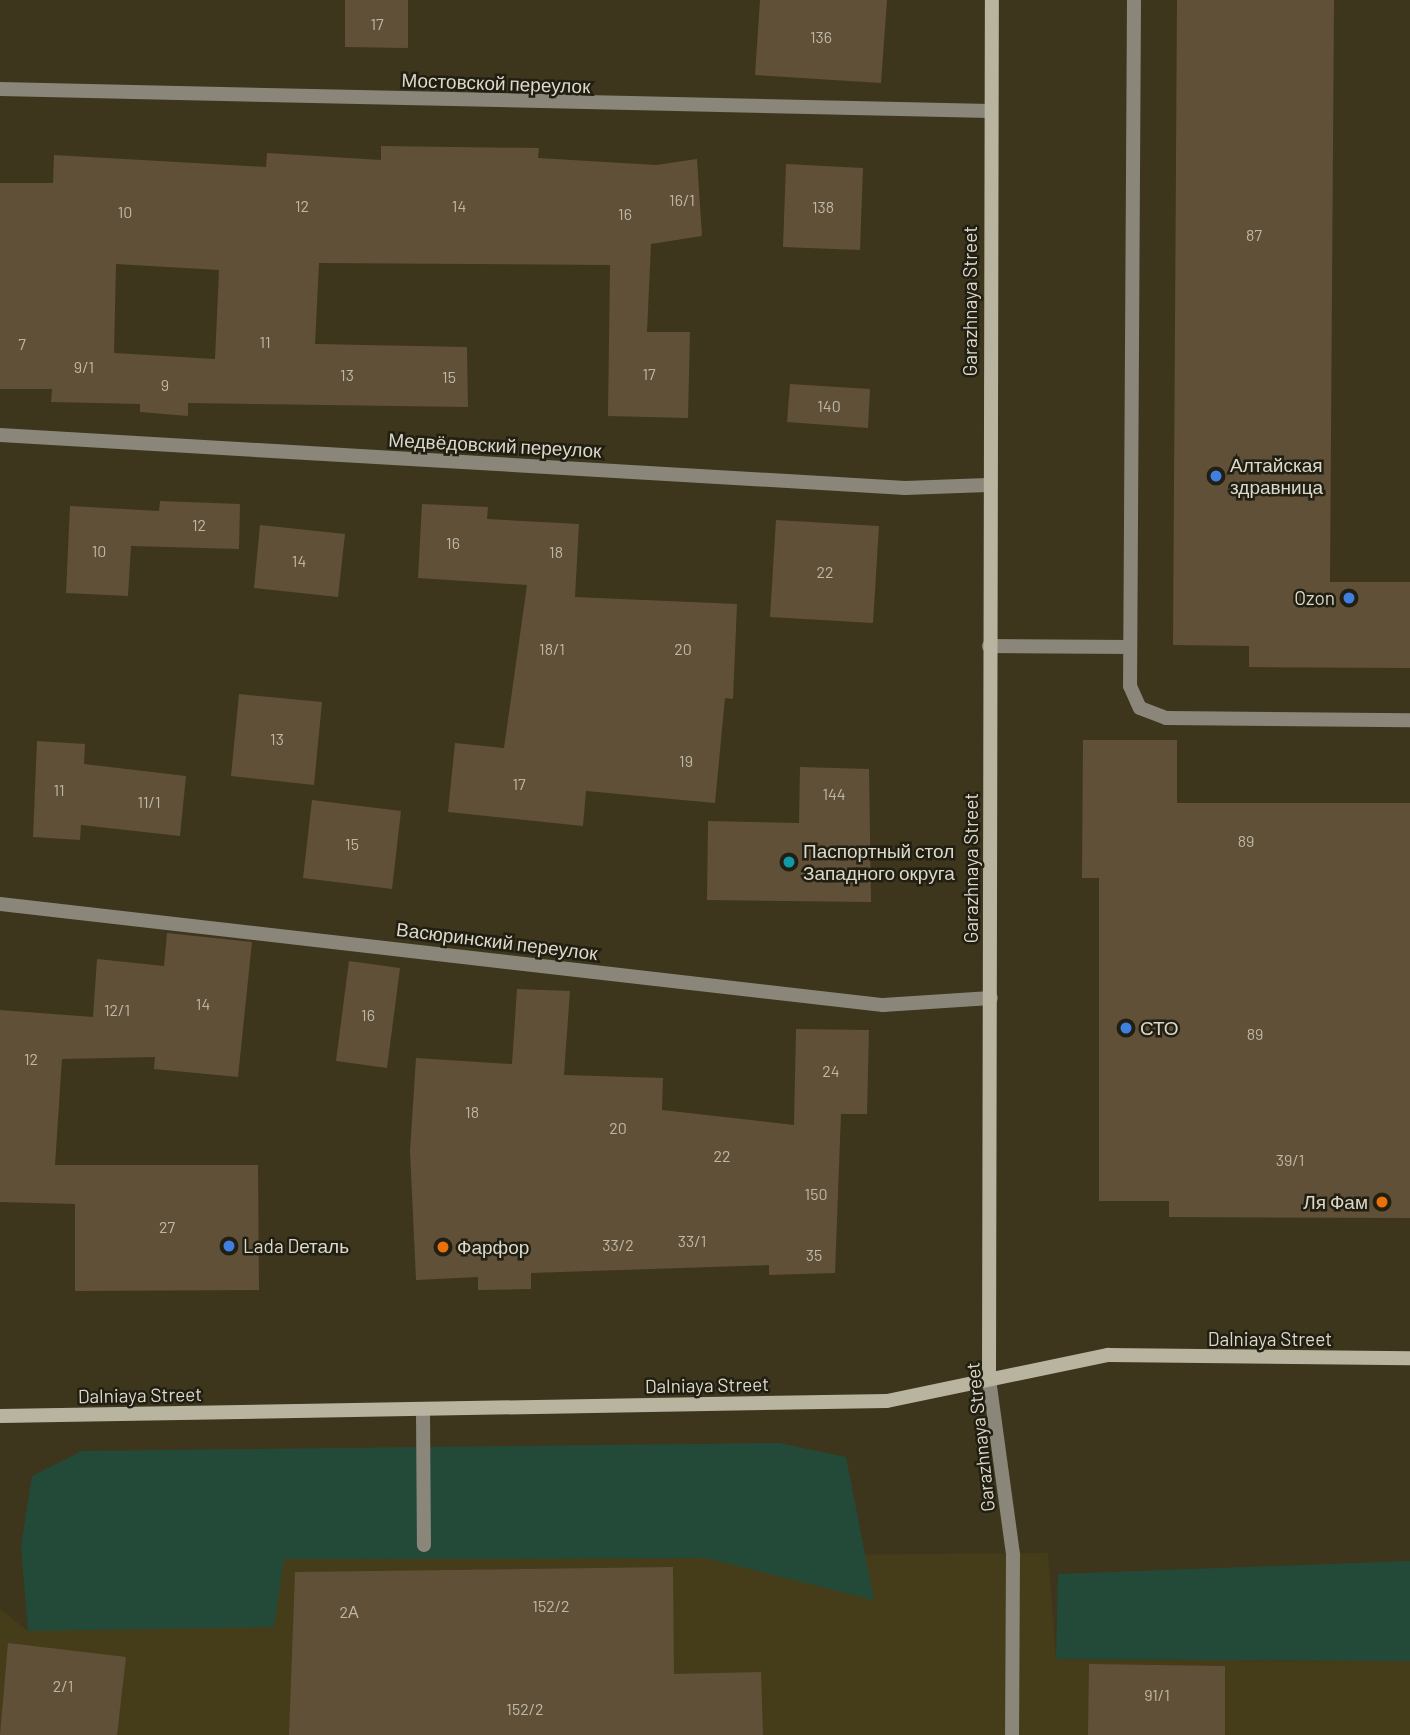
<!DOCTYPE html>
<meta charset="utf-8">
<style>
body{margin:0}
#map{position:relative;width:1410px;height:1735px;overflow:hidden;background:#3d361c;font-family:Barlow,sans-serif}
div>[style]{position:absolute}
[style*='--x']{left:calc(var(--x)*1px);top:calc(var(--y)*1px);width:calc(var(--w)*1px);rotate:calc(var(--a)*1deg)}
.built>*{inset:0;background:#453c1a}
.green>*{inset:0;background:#234a38}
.building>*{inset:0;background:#605038}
.lane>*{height:14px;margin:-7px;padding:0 7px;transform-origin:7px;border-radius:7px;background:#8a877a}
.street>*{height:14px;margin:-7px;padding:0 7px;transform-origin:7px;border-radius:7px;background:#8a877a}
.secondary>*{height:14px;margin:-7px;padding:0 7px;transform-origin:7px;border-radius:7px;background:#b9b4a0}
.dots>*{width:19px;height:19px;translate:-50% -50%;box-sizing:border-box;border:4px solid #211e12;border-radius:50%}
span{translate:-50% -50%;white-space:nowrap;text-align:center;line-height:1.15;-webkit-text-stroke:5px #211e12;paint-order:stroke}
.number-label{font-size:16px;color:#beb7a6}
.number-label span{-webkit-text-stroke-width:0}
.street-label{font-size:19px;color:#ddd9ca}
.poi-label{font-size:19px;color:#ddd9ca}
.left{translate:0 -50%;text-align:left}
.right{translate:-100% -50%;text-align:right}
</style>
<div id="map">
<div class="built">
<div style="clip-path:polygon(1048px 1553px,1056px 1659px,1410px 1661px,1410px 1735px,0 1735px,0 1609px,28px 1631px,283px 1559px)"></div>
</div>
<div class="green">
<div style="clip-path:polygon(779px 1443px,846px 1457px,874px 1600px,706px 1558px,284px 1559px,274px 1627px,28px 1631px,21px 1546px,32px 1476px,82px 1451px)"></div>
<div style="clip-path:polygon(1410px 1561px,1410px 1661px,1056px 1659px,1058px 1574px)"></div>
</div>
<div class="building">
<div style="clip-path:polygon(345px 0,408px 0,408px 48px,345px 47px)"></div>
<div style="clip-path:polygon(760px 0,887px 0,881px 83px,755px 75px)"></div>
<div style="clip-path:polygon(1177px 0,1334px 0,1330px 582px,1410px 582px,1410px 668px,1249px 667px,1249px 646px,1173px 645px)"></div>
<div style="clip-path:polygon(evenodd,381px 146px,539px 148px,538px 158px,656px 165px,697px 159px,702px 236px,651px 244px,647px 332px,690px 332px,688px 418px,608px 416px,610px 265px,319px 263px,315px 344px,467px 347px,468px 407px,188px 403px,188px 416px,140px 412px,140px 404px,51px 402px,52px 389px,0 389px,0 183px,53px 183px,54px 155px,266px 167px,267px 153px,381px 160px,381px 146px,116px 264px,219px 270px,215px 359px,114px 353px,116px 264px)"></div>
<div style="clip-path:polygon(786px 164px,863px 168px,860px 250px,783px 247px)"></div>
<div style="clip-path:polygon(790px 384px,870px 389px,868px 428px,787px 422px)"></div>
<div style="clip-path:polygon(160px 501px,240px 504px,239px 549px,131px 546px,128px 596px,66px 593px,70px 506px,159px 511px)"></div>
<div style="clip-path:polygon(422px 504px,488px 507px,487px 519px,579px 524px,575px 597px,737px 604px,733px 699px,725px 698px,715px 803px,586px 791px,583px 826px,448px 812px,455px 743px,504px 748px,527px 585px,418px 578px)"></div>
<div style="clip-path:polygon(776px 520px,879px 526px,873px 623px,770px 617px)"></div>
<div style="clip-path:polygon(260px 525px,345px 534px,338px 597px,254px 588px)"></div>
<div style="clip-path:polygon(239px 694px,322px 702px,314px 785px,231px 776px)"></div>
<div style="clip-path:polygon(1083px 740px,1177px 740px,1177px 803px,1410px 803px,1410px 1218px,1169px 1217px,1169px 1201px,1099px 1201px,1099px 878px,1082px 878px)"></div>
<div style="clip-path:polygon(37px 741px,85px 744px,84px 764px,186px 776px,180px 836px,81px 825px,80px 840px,33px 837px)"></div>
<div style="clip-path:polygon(800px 767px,869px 769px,871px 902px,707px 900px,708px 821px,799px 823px)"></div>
<div style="clip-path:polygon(312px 800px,401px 811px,392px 889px,303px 878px)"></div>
<div style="clip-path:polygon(167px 933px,252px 942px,238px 1077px,154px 1069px,155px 1057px,62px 1059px,55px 1165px,258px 1165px,259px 1290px,75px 1291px,75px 1204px,0 1202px,0 1010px,93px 1017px,97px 959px,164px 966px)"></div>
<div style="clip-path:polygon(349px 961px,400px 968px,387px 1068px,336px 1061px)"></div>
<div style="clip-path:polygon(517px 989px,570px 991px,564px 1075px,663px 1078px,662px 1110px,794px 1125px,796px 1029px,869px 1030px,867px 1114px,841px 1114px,835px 1273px,769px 1275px,769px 1265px,531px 1273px,531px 1289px,478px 1290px,478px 1277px,416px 1280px,410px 1151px,416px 1058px,512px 1064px)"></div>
<div style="clip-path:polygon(673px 1567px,674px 1674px,761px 1672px,763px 1735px,289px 1735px,295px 1572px)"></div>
<div style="clip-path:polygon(8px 1643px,126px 1657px,117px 1735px,0 1735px)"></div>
<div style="clip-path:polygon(1089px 1664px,1225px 1666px,1225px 1735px,1088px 1735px)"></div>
</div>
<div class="lane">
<div style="--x:1134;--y:0;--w:686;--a:90.33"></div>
<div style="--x:1130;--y:686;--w:24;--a:66"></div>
<div style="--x:1140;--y:708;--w:28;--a:21"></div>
<div style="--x:1166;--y:718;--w:244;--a:0.5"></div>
<div style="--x:989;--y:646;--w:141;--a:0.4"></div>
<div style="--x:423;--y:1411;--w:134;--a:89.6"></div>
</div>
<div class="street">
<div style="--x:0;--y:89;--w:991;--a:1.27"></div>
<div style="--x:0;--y:435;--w:907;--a:3.35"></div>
<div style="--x:905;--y:488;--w:83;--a:-2.1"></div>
<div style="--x:0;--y:904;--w:889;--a:6.53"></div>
<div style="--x:883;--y:1005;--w:108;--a:-3.7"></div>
<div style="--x:989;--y:1379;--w:178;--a:82.2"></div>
<div style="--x:1013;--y:1555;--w:180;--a:90.3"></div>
</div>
<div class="secondary">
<div style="--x:989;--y:1379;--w:1379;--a:-89.88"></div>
<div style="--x:0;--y:1416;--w:887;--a:-0.97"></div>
<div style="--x:887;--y:1401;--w:226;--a:-11.8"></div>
<div style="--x:1108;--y:1355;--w:302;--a:0.6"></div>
</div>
<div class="dots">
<div style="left:1216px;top:476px;background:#3f7fe0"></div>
<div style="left:1349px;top:598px;background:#3f7fe0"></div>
<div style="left:789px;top:862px;background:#0f9aa8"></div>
<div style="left:1126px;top:1028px;background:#3f7fe0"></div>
<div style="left:1382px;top:1202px;background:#e8710a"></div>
<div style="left:229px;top:1246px;background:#3f7fe0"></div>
<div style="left:443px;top:1247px;background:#e8710a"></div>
</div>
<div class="number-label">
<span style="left:377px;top:24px">17</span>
<span style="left:821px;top:37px">136</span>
<span style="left:682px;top:200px">16/1</span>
<span style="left:302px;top:206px">12</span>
<span style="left:459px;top:206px">14</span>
<span style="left:823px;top:207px">138</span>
<span style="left:125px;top:212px">10</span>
<span style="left:625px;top:214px">16</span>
<span style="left:1254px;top:235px">87</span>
<span style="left:265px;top:342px">11</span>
<span style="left:22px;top:344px">7</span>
<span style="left:84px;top:367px">9/1</span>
<span style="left:649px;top:374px">17</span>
<span style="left:347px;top:375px">13</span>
<span style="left:449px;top:377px">15</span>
<span style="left:165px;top:385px">9</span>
<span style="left:829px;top:406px">140</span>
<span style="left:199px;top:525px">12</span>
<span style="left:453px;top:543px">16</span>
<span style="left:99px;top:551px">10</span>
<span style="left:556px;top:552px">18</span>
<span style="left:299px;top:561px">14</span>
<span style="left:825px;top:572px">22</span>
<span style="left:552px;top:649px">18/1</span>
<span style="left:683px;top:649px">20</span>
<span style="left:277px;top:739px">13</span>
<span style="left:686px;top:761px">19</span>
<span style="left:519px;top:784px">17</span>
<span style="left:59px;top:790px">11</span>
<span style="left:834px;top:794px">144</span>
<span style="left:149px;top:802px">11/1</span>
<span style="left:1246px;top:841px">89</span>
<span style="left:352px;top:844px">15</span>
<span style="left:203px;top:1004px">14</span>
<span style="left:117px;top:1010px">12/1</span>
<span style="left:368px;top:1015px">16</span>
<span style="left:1255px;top:1034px">89</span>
<span style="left:31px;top:1059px">12</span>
<span style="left:831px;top:1071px">24</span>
<span style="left:472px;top:1112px">18</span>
<span style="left:618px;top:1128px">20</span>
<span style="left:722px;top:1156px">22</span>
<span style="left:1290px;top:1160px">39/1</span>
<span style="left:816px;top:1194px">150</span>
<span style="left:167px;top:1227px">27</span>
<span style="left:692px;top:1241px">33/1</span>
<span style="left:618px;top:1245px">33/2</span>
<span style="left:814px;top:1255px">35</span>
<span style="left:551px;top:1606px">152/2</span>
<span style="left:349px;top:1612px">2А</span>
<span style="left:63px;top:1686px">2/1</span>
<span style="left:1157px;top:1695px">91/1</span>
<span style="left:525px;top:1709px">152/2</span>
</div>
<div class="street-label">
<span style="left:496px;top:83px;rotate:2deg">Мостовской переулок</span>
<span style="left:970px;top:301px;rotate:-90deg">Garazhnaya Street</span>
<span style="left:495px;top:445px;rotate:3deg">Медвёдовский переулок</span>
<span style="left:971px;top:868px;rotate:-90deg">Garazhnaya Street</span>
<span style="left:497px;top:941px;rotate:7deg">Васюринский переулок</span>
<span style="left:1270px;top:1339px">Dalniaya Street</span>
<span style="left:707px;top:1385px;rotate:-1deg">Dalniaya Street</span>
<span style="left:140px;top:1395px;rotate:-1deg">Dalniaya Street</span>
<span style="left:980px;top:1437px;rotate:-96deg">Garazhnaya Street</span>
</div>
<div class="poi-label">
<span class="left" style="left:1230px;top:476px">Алтайская<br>здравница</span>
<span class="right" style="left:1335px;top:598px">Ozon</span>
<span class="left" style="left:803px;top:862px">Паспортный стол<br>Западного округа</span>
<span class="left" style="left:1140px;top:1028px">СТО</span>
<span class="right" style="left:1368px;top:1202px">Ля Фам</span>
<span class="left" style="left:243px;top:1246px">Lada Dеталь</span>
<span class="left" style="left:457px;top:1247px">Фарфор</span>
</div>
</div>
